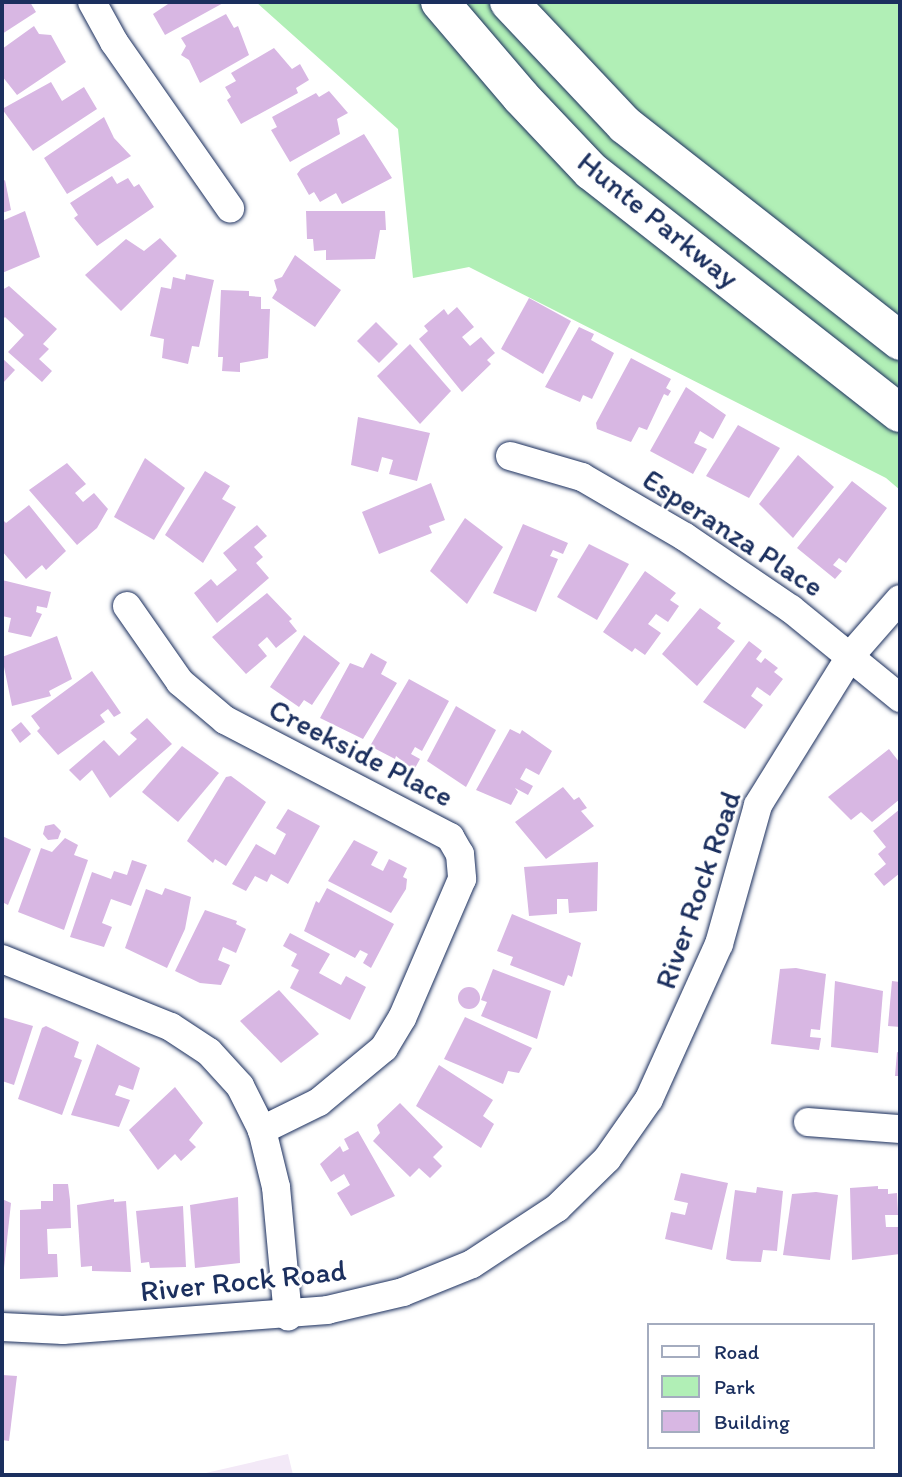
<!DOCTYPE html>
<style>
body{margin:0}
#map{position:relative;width:902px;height:1477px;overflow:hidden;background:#fff;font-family:Itim,sans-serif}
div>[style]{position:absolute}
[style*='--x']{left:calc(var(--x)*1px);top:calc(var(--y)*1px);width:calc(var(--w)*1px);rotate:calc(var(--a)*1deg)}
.built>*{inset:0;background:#f3e9f7}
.green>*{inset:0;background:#b1efb6}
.building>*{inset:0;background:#d8b7e3}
.round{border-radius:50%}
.roads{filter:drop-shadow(0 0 2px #1b2f5e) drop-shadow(0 0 2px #1b2f5e)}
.street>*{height:28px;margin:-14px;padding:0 14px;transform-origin:14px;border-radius:14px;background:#fff}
.secondary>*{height:38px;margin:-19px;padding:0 19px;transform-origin:19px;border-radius:19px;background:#fff}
span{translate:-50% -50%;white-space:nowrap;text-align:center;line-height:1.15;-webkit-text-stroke:5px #fff;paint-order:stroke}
.street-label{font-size:30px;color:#1b2f5e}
.frame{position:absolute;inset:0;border:4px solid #1b2f5e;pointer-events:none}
.legend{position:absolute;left:647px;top:1323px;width:228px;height:126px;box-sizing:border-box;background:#fff;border:2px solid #a4acbf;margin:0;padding:9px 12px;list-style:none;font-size:21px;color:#1b2f5e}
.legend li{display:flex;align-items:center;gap:14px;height:35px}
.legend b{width:35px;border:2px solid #a4acbf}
</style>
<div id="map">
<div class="built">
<div style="clip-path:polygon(288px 1454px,293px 1475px,197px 1475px)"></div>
</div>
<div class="green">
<div style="clip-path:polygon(256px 2px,900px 2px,900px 490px,886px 478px,469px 267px,413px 278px,398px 129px)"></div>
</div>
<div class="building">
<div style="clip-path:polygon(2px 2px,30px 2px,36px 12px,2px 34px)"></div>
<div style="clip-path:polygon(171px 2px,225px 2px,165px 35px,153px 14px)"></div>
<div style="clip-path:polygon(226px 14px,234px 28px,238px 26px,249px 55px,200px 83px,189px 60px,181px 55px,186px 46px,181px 38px)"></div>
<div style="clip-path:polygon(34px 26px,39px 34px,51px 35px,66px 62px,17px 95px,2px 76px,2px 49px)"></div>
<div style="clip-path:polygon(274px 48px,292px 69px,300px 64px,309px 80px,296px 88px,298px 93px,241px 124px,227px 100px,231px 97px,225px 87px,236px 81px,231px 73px)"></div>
<div style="clip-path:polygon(51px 82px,62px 101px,84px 87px,97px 109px,33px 151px,2px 109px)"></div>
<div style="clip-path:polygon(329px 91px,348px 113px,337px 119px,340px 134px,290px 162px,271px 130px,277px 127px,272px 117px,316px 93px,319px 97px)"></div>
<div style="clip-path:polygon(104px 117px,114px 138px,131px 156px,67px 194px,44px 158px)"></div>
<div style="clip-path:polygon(364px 134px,392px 178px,342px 204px,336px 193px,320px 202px,314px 192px,309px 195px,297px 174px,301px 169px)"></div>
<div style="clip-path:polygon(112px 176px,117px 184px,128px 178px,134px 187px,139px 184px,154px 207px,97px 246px,74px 218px,78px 215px,70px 203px)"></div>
<div style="clip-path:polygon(5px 180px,11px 210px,2px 213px,2px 182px)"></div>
<div style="clip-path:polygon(25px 211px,40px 257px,2px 273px,2px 221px)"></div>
<div style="clip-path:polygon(306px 211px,385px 211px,386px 230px,380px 230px,375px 259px,326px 260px,326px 250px,314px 251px,313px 239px,307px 239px)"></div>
<div style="clip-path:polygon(160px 238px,177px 256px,121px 311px,85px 275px,126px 239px,144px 251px)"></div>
<div style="clip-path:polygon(295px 255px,341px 290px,315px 327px,272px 298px,277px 290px,274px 280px,282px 277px)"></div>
<div style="clip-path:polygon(186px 274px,214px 280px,199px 347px,192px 346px,188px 364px,162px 358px,164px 339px,150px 336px,161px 287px,171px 289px,173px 277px,185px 280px)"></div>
<div style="clip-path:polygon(9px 286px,57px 329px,43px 344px,49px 349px,39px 359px,52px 371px,42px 382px,8px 352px,24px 335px,5px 317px,2px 320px,2px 290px)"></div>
<div style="clip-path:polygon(221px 290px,249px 291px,249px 296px,261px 297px,261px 309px,270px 309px,268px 358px,240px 363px,240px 372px,222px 371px,223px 357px,218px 357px)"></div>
<div style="clip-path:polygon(529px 298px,571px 321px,543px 374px,501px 349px)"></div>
<div style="clip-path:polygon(457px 307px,474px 327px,462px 337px,470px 346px,481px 337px,495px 353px,487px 360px,491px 364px,462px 392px,419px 339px,428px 331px,424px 326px,444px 309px,448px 315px)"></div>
<div style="clip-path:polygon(376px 322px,398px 344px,379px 363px,357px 341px)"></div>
<div style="clip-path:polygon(579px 327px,594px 334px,591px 340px,614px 353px,592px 399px,583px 395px,580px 402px,545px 387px)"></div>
<div style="clip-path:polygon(410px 344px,451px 391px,420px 424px,377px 376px)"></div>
<div style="clip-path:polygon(2px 358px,15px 370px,2px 384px)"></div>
<div style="clip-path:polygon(631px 358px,671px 379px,666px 388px,671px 391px,668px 396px,664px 394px,647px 430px,639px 427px,631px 442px,597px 429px,596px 423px)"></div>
<div style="clip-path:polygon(686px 387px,726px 415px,713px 439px,700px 431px,694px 443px,707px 449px,693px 474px,650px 451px)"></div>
<div style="clip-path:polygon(358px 417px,430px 433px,417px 481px,389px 474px,393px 460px,382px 457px,378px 472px,351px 465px)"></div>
<div style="clip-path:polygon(738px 425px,780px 448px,749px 498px,706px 476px)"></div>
<div style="clip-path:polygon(798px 455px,834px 487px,793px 538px,759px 504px)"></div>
<div style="clip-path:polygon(145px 458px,185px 488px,154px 540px,114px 517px)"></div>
<div style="clip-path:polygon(67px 463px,86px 484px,75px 493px,83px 502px,94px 493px,108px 509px,97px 528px,77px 545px,29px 490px)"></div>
<div style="clip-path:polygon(205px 471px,230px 486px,222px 499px,236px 507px,203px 563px,165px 535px)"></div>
<div style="clip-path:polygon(852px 481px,887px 508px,846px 563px,839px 558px,833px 565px,842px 571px,835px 579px,797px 548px)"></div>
<div style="clip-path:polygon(431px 483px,445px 520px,429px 526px,432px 533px,379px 554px,362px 512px)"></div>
<div style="clip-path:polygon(29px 505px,66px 551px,46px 570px,42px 565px,26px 579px,2px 551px,2px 519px,6px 523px)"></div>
<div style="clip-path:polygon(465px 518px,503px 547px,467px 604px,430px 571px)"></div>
<div style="clip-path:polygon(523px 524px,568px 543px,563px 554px,553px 550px,550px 556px,558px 559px,536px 612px,493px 593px)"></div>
<div style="clip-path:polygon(257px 525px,267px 536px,254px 547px,263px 557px,256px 563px,269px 578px,217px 623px,194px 593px,211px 579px,217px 586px,237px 570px,223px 553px)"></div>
<div style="clip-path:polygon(589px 544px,629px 564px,597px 620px,557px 597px)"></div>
<div style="clip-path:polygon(645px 571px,676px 593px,670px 600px,679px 606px,668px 622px,656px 614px,648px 624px,661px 633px,645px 655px,635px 648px,632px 652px,603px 632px)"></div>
<div style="clip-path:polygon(2px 580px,51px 592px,47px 608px,37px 606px,36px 612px,42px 614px,31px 637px,8px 632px,11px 618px,2px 616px)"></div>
<div style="clip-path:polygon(267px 593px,292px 619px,289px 621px,297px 631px,276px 648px,267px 637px,258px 645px,267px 656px,246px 674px,212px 637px)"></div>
<div style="clip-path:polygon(700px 608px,721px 623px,717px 628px,735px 641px,697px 686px,662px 654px)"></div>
<div style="clip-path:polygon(304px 635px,340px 663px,312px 705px,304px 700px,299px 707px,270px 687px)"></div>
<div style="clip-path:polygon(57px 636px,72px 679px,49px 691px,51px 696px,12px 706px,2px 657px)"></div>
<div style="clip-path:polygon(749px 641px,762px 651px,756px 659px,761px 663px,765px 658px,778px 668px,774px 672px,783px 679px,770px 696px,757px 687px,751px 696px,763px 705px,745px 729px,703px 702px)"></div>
<div style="clip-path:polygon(371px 653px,387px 662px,381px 674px,397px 683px,363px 739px,320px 718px,350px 663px,363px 668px)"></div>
<div style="clip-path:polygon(92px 671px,121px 713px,114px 717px,108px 709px,100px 715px,105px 722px,58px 755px,37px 731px,40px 728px,31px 716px)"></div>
<div style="clip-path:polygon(409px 679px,449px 701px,422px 751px,415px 747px,411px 754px,420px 759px,414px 770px,396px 756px,395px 759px,370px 746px)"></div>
<div style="clip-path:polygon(456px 706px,496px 730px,466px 787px,427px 761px)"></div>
<div style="clip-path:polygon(147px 718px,172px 744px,110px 798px,92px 770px,80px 781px,69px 770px,104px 740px,119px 756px,137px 739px,130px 733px)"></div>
<div style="clip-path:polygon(21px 722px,31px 734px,20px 743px,11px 730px)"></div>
<div style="clip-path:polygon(510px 729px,520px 734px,522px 730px,552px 751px,539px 775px,526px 768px,520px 779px,533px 786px,528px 795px,515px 788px,518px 792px,511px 805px,476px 790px)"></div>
<div style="clip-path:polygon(182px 746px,219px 773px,178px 822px,142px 792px)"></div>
<div style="clip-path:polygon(889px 749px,900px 763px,900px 799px,872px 822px,861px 812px,851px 820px,828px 797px)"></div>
<div style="clip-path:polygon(231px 776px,266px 802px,226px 866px,215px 859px,213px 863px,187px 841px,226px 777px)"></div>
<div style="clip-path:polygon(563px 787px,574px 800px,579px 797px,587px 808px,581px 811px,594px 826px,546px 859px,515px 822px)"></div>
<div style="clip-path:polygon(288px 809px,320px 826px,288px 884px,271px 874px,267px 882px,255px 876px,246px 891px,232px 884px,256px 844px,275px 855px,286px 834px,276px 828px)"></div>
<div style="clip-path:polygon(900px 809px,900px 873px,884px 886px,874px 874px,886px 864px,878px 854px,886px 847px,873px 831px)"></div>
<div style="clip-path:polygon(54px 824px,61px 831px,58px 839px,48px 840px,43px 834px,45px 826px)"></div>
<div style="clip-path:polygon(2px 836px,31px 849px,8px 905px,2px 902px)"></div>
<div style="clip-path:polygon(65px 838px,78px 845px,74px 855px,88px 860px,64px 930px,18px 912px,41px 848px,52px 852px)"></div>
<div style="clip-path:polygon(354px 840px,378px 852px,371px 865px,383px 871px,389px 859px,407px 868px,403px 877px,407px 879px,406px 889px,391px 913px,328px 881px)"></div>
<div style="clip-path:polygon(132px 860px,147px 865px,131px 906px,111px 899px,102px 923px,112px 927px,104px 947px,70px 937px,92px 872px,111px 879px,114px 871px,127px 875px)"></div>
<div style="clip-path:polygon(598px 862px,597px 911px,569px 913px,568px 899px,557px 899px,557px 914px,529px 916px,524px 867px)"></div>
<div style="clip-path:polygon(165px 888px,191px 897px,185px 929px,167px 968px,125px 948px,146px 889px,162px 895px)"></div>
<div style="clip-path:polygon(327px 888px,394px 924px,371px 968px,363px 963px,368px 954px,360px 950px,355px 958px,304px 931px,316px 901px,319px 903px)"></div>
<div style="clip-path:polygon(205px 910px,237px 921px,236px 924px,246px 929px,236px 953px,223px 947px,218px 960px,230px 965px,221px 985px,200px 983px,175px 971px)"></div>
<div style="clip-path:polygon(512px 914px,581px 943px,572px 977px,568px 975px,564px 986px,510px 965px,513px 957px,497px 951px)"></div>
<div style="clip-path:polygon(290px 933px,330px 954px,319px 973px,341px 985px,346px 976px,366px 987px,350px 1020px,290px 988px,299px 970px,291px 966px,297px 954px,283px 946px)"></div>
<div style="clip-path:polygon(796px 968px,826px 974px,820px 1030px,811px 1029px,810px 1037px,821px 1038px,819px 1050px,771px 1044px,780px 969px)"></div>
<div style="clip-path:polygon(493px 969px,551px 991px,537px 1039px,481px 1016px,487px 1002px,481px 1000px)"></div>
<div style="clip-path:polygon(835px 981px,883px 991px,878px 1053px,831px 1047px)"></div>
<div style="clip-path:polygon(892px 981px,900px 982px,900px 1027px,888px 1026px)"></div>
<div class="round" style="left:458px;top:987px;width:22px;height:22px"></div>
<div style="clip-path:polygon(279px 990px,319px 1034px,281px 1063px,240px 1021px)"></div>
<div style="clip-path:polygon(2px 1017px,33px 1026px,14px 1085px,2px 1081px)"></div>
<div style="clip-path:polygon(465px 1017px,532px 1048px,519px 1073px,508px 1071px,503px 1084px,444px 1059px)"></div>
<div style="clip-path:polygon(46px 1026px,79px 1042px,74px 1057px,82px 1060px,62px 1115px,18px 1099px,42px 1028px)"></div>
<div style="clip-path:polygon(97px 1044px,140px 1068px,133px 1090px,119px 1085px,115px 1095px,130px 1100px,119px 1127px,71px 1115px)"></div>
<div style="clip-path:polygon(897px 1052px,900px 1053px,900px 1076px,895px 1076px)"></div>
<div style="clip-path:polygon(439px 1065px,493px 1100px,483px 1116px,494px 1124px,481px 1148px,416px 1106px)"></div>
<div style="clip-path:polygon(175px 1087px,203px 1123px,189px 1140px,196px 1147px,181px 1161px,175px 1154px,158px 1170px,129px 1130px)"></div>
<div style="clip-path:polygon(400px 1103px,443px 1147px,433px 1157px,442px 1166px,430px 1178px,419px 1168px,410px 1177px,373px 1141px,380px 1133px,377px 1125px)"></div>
<div style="clip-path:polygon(358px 1131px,395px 1196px,351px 1216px,337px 1193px,350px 1185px,344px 1174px,331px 1182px,320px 1164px,340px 1146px,343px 1152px,349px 1149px,344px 1139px)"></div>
<div style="clip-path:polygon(681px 1173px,728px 1183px,712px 1250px,665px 1239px,671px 1212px,685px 1215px,688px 1203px,674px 1200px)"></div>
<div style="clip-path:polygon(53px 1184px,68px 1184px,70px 1200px,71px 1228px,47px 1229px,48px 1254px,57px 1254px,58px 1277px,20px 1279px,20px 1210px,41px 1209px,41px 1201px,53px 1201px)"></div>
<div style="clip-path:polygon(878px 1186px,878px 1189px,888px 1189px,888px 1194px,897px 1193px,898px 1215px,885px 1215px,886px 1227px,899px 1227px,900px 1254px,852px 1260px,850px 1188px)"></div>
<div style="clip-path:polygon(757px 1187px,783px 1191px,777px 1251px,763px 1250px,761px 1262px,732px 1261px,726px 1259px,735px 1190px,756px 1193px)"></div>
<div style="clip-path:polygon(816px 1192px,838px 1195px,830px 1260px,783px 1255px,792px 1194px)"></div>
<div style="clip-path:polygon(238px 1197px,240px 1263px,195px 1268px,190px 1205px)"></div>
<div style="clip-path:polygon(2px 1199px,11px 1203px,4px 1268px,2px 1268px)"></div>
<div style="clip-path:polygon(114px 1199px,114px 1202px,126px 1201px,131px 1272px,92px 1271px,92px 1266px,81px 1267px,77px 1205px)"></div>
<div style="clip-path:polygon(183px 1206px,186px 1267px,150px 1268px,149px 1262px,141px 1263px,136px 1211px)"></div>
<div style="clip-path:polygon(2px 1375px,17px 1376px,9px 1441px,2px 1440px)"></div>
</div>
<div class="roads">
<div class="street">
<div style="--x:92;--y:2;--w:46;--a:61.2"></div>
<div style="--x:114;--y:42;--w:203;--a:55.1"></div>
<div style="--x:510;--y:456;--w:75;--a:16.3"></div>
<div style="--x:582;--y:477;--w:119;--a:30.2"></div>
<div style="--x:685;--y:537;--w:128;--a:34.2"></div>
<div style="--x:791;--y:609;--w:141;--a:39.2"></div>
<div style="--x:127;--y:606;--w:93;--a:55.1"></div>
<div style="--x:180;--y:682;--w:59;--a:40.2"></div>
<div style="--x:225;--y:720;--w:254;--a:27.5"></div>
<div style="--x:450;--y:837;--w:20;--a:60"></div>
<div style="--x:460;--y:854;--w:25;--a:85"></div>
<div style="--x:462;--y:879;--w:151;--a:113.3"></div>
<div style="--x:402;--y:1018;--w:35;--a:121"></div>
<div style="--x:384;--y:1048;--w:85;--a:140.3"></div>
<div style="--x:319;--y:1102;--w:64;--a:153.8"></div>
<div style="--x:2;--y:959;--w:182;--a:21.9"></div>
<div style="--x:171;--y:1027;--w:45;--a:33.3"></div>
<div style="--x:209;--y:1052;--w:46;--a:47.6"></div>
<div style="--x:240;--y:1086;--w:49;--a:63.4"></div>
<div style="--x:262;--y:1130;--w:59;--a:76.2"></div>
<div style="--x:276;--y:1187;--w:130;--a:84.7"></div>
<div style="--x:808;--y:1122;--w:92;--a:4.4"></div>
<div style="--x:2;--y:1327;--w:61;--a:2.8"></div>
<div style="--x:63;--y:1330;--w:265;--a:-4.3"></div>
<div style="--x:327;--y:1310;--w:78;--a:-13.3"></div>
<div style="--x:403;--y:1292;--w:74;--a:-22.1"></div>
<div style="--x:472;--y:1264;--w:102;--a:-33.4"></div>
<div style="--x:557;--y:1208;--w:70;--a:-44.4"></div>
<div style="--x:607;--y:1159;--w:73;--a:-55"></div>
<div style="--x:649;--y:1099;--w:170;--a:-65.7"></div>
<div style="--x:719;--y:944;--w:144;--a:-74.3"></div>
<div style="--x:758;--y:805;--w:176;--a:-58.2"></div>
<div style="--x:851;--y:655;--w:74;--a:-48.8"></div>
</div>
<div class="secondary">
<div style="--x:440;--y:2;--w:125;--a:49.5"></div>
<div style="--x:521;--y:97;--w:102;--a:46.6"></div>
<div style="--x:591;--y:171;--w:392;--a:38.1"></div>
<div style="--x:509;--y:2;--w:169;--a:46.7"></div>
<div style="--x:625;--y:125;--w:350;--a:38.1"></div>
</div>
</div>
<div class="street-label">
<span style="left:658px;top:220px;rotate:39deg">Hunte Parkway</span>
<span style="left:733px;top:533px;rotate:33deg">Esperanza Place</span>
<span style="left:361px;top:753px;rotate:27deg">Creekside Place</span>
<span style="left:698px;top:890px;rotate:-71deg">River Rock Road</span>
<span style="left:243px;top:1281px;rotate:-6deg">River Rock Road</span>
</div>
<div class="frame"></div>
<ul class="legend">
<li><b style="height:9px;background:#fff"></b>Road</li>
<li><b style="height:19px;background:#b1efb6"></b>Park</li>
<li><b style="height:19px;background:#d8b7e3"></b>Building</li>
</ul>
</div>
